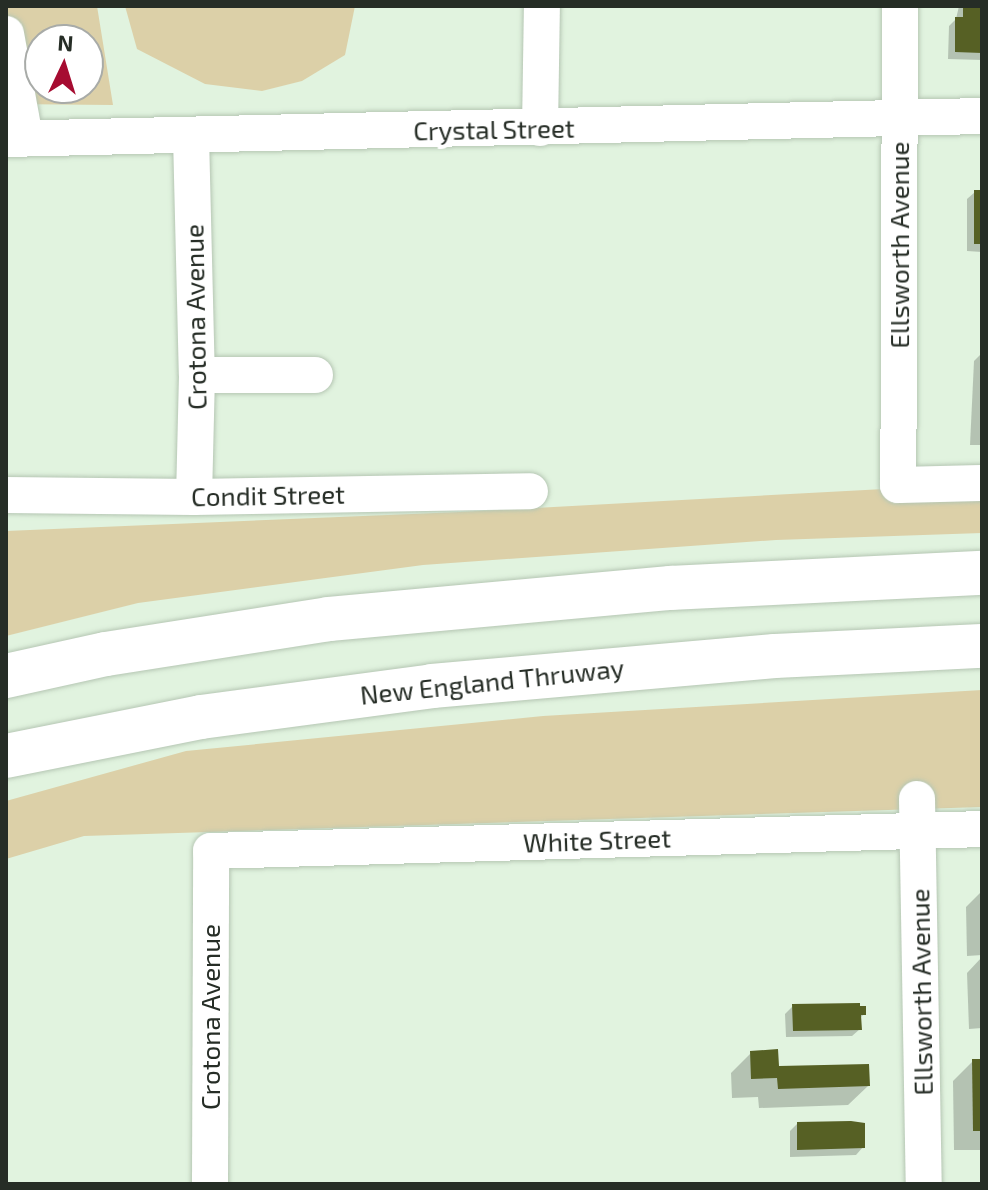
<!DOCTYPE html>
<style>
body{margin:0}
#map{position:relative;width:988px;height:1190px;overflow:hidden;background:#e1f3df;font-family:"Exo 2",sans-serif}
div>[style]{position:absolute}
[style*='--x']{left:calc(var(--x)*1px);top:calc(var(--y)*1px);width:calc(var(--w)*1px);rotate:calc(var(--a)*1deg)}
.green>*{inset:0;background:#dcd0a8}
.shadow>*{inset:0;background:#0003}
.building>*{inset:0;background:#566024}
.roads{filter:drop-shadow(0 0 2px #b5c6b3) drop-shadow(0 0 2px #b5c6b3)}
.street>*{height:36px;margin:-18px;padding:0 18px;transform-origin:18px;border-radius:18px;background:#fff}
.highway>*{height:44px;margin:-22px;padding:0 22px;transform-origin:22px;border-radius:22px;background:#fff}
span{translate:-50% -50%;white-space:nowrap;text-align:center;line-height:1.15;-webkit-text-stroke:8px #fff;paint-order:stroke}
.street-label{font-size:26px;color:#262d26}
.frame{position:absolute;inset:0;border:8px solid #262d26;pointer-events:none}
.north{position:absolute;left:24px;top:24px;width:80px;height:80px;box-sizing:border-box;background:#fff;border:2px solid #a8aba8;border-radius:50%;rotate:4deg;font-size:22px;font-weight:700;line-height:32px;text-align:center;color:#262d26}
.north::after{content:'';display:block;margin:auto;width:28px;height:36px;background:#a60c31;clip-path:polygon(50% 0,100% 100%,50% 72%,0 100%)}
</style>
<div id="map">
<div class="green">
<div style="clip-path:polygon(evenodd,6px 6px,97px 6px,113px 105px,6px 104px,6px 6px,40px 40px,88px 40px,88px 88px,40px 88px,40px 40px)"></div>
<div style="clip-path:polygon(125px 6px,355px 6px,345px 55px,302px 81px,262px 91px,205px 84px,137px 49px)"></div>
<div style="clip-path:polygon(884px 489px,982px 497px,982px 533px,776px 540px,423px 565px,138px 603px,6px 636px,6px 531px,460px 512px)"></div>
<div style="clip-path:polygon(982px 690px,982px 807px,84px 836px,6px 859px,6px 801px,186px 751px,543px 716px)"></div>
</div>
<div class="shadow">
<div style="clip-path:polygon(959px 6px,982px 6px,982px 60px,948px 59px,949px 26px,956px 19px)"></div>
<div style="clip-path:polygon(975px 192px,982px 192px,982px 252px,967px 251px,967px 199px)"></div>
<div style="clip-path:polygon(982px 353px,982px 445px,970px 445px,974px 361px)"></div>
<div style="clip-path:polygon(982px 891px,982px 955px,967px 956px,966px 907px)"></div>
<div style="clip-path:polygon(982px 957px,982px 1028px,969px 1029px,967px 973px)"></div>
<div style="clip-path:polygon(793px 1006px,858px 1008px,864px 1014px,859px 1019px,860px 1029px,852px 1036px,786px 1037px,785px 1014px)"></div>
<div style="clip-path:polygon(751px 1053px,777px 1068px,868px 1086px,848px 1105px,759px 1108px,758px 1097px,732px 1098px,731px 1073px)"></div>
<div style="clip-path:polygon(973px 1061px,982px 1061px,982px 1150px,954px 1150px,953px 1081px)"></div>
<div style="clip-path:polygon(797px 1124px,863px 1147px,856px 1155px,790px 1157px,790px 1131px)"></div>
</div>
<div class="building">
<div style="clip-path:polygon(963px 6px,982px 6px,982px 53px,955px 52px,955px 17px,963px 17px)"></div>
<div style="clip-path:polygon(974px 190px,982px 190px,982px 244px,974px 244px)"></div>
<div style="clip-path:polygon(860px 1003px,860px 1006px,866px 1006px,866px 1015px,861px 1015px,862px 1030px,793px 1031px,792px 1004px)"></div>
<div style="clip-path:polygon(778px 1049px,779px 1066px,869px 1064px,870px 1086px,778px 1089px,777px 1078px,751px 1079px,750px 1051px)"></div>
<div style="clip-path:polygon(972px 1059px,982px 1059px,982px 1131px,973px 1131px)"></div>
<div style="clip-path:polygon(851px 1121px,865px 1123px,865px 1148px,797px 1150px,797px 1122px)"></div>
</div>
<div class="roads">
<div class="street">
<div style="--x:900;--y:6;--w:479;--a:90.2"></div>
<div style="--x:898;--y:485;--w:84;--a:-1.4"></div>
<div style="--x:6;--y:34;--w:106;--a:79.6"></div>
<div style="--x:540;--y:128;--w:122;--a:-89.1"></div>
<div style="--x:191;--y:136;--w:239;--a:88.6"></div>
<div style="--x:197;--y:375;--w:122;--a:91.4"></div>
<div style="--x:6;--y:139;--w:976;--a:-1.35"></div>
<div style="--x:197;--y:375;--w:118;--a:0"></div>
<div style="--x:6;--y:495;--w:188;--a:0.6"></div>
<div style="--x:194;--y:497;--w:336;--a:-1"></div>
<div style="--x:917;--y:799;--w:385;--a:89"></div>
<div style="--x:210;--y:1184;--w:333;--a:-89.8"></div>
<div style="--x:211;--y:851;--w:771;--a:-1.63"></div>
</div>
<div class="highway">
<div style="--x:6;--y:676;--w:102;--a:-12.4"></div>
<div style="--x:106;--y:654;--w:226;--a:-8.9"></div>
<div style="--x:329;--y:619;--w:343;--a:-5.2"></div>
<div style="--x:671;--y:588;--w:311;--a:-2.8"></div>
<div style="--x:6;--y:756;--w:199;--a:-11.3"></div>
<div style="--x:201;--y:717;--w:233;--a:-7.6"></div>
<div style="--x:432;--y:686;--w:344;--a:-5"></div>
<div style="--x:775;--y:656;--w:207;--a:-2.8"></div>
</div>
</div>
<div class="street-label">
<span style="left:494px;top:129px;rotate:-1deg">Crystal Street</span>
<span style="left:899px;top:245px;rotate:-90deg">Ellsworth Avenue</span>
<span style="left:195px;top:317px;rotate:-91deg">Crotona Avenue</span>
<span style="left:268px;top:495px;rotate:-1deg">Condit Street</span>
<span style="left:492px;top:681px;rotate:-6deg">New England Thruway</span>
<span style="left:597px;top:840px;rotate:-2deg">White Street</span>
<span style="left:921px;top:992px;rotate:-91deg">Ellsworth Avenue</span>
<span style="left:210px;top:1017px;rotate:-90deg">Crotona Avenue</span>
</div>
<div class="frame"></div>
<div class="north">N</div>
</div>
